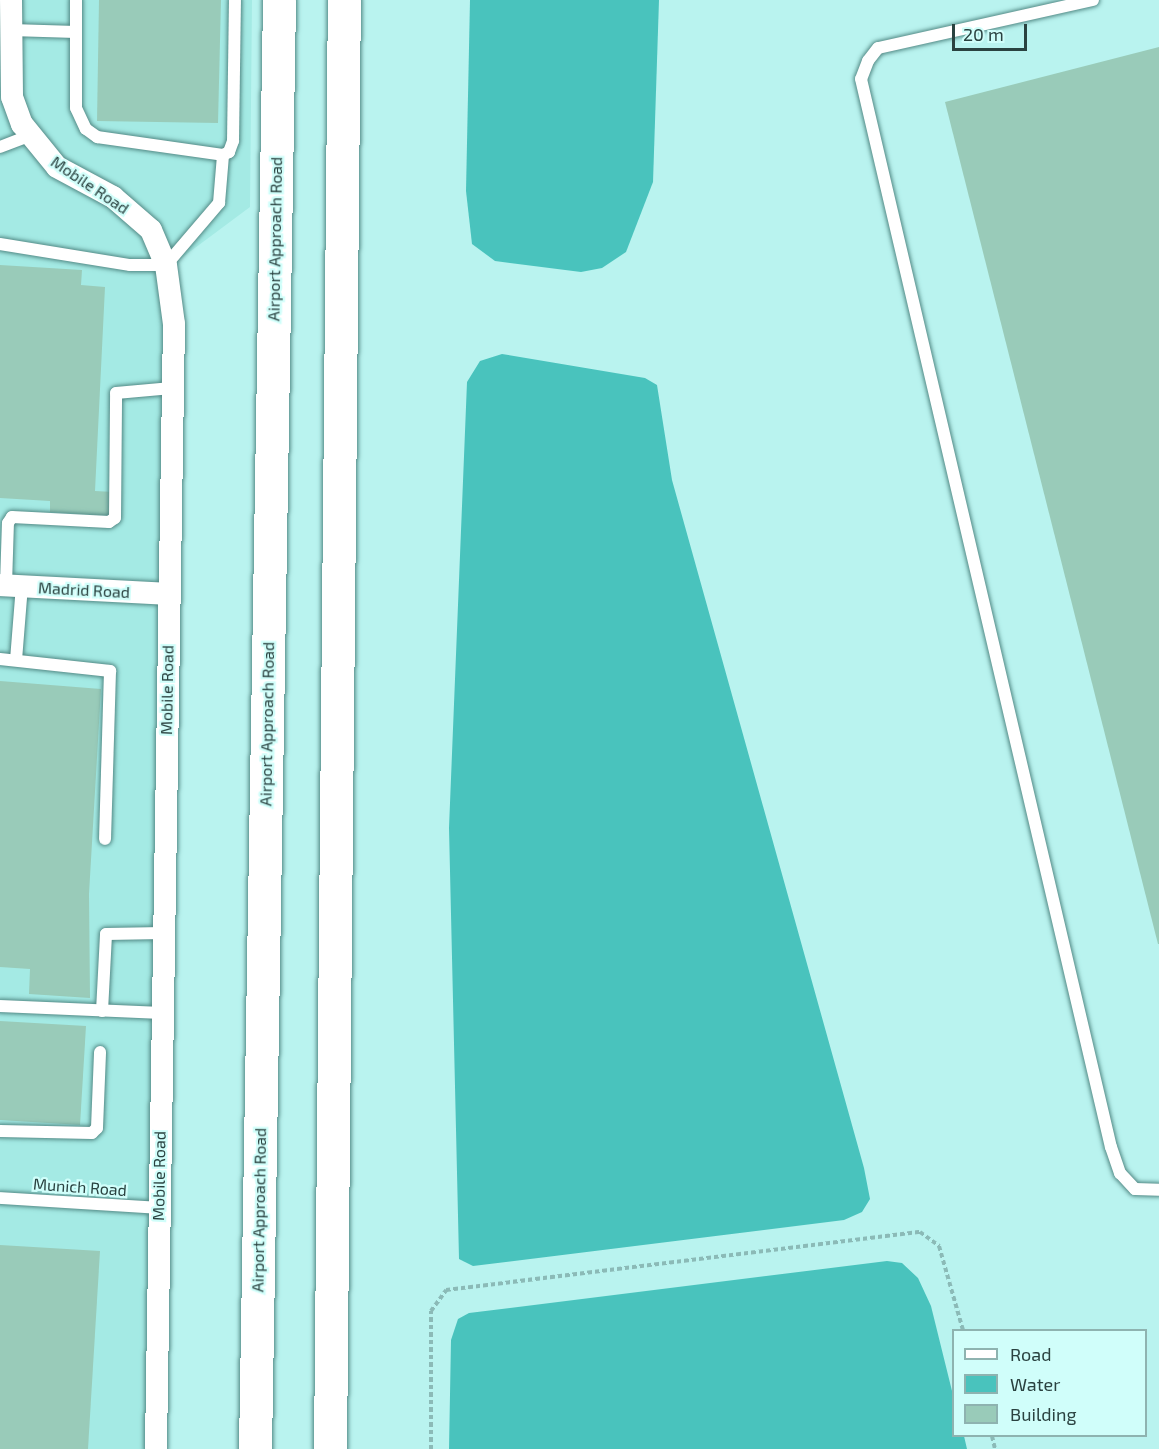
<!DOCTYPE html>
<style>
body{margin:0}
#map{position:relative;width:1159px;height:1449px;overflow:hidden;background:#b9f3ef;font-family:"Exo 2",sans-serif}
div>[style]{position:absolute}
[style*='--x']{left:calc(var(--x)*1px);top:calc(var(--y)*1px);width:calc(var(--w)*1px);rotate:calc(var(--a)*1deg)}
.built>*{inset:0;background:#a4eae4}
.water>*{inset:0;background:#49c3bd}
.building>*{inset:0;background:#99cbb9}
.path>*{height:4px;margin-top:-2px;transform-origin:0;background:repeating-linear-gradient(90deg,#8bbab7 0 4.5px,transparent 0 7.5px)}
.roads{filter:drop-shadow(0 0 2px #538a86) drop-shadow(0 0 2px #538a86)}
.lane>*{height:12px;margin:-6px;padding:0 6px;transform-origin:6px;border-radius:6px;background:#fff}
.street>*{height:22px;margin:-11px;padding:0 11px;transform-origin:11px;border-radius:11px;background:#fff}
.primary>*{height:33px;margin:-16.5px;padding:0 16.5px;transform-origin:16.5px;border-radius:16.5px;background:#fff}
span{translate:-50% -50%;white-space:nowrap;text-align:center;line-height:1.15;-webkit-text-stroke:4.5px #d0fefa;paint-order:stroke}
.street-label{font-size:16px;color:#2a4240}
.legend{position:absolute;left:952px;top:1329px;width:195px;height:108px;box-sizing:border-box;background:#d0fefa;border:2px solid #8eb3b0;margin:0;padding:8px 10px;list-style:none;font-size:18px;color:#2a4240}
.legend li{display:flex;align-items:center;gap:12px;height:30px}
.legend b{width:30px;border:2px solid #8eb3b0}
.scale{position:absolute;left:952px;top:24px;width:75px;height:27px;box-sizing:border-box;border:3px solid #2a4240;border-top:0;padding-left:8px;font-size:18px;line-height:21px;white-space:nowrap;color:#2a4240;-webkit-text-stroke:4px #d0fefa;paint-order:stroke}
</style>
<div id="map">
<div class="built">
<div style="clip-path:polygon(0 0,252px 0,250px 207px,168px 268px,153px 1449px,0 1449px)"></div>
</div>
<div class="water">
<div style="clip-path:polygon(470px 0,659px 0,653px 182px,626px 252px,602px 268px,581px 272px,495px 261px,472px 244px,466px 191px)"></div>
<div style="clip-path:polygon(502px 354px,645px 378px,657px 385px,672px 480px,864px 1168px,870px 1199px,862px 1212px,844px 1220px,473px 1266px,459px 1259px,449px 828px,467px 382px,480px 361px)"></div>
<div style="clip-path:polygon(887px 1261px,902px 1263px,918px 1278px,931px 1306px,953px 1395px,954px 1436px,964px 1436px,967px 1449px,449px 1449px,451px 1340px,458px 1319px,469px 1313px)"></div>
</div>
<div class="building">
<div style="clip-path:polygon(99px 0,221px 0,218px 123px,97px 121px)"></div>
<div style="clip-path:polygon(1159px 47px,1159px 944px,1158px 944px,945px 102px)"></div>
<div style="clip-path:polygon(0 265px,82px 270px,81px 285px,105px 287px,95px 491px,114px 492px,112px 516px,50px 512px,50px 501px,0 498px)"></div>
<div style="clip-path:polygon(0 681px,101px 689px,89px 894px,90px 998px,29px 994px,30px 969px,0 967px)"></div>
<div style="clip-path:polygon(0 1021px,86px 1026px,80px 1125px,0 1120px)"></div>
<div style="clip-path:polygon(0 1245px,100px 1251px,88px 1449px,0 1449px)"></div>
</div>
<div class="path">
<div style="--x:992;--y:1436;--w:13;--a:77"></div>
<div style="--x:431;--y:1449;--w:138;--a:-90"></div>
<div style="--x:431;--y:1311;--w:26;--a:-54"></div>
<div style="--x:446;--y:1290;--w:478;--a:-7"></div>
<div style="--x:920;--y:1232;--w:24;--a:36"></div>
<div style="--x:939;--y:1246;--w:87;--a:74.1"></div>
</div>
<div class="roads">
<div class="lane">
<div style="--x:76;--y:0;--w:108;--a:90"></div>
<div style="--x:76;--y:108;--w:23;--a:65"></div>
<div style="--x:86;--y:129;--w:14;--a:36"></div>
<div style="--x:97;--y:137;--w:127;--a:8.1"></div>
<div style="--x:223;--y:155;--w:7;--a:-27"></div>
<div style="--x:229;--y:152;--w:12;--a:-70"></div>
<div style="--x:233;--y:141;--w:141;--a:-89.2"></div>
<div style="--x:1093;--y:0;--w:220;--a:167.4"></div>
<div style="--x:878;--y:48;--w:16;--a:128"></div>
<div style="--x:868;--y:61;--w:19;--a:111"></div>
<div style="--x:861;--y:79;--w:1097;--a:76.83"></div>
<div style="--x:1111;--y:1147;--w:28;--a:71"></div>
<div style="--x:1120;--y:1173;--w:22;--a:47"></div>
<div style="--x:1135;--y:1189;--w:24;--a:2"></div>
<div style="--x:11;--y:30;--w:65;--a:1.8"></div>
<div style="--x:0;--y:147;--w:31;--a:-21"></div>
<div style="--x:0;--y:244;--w:132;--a:9.2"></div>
<div style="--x:130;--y:265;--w:36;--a:0"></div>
<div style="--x:166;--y:265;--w:82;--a:-49.5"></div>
<div style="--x:219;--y:203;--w:48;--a:-85.2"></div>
<div style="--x:6;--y:585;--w:62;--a:-88.2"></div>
<div style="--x:8;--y:523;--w:7;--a:-56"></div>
<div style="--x:12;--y:517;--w:97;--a:3"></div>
<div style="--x:109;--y:522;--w:7;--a:-34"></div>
<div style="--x:115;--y:518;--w:125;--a:-89.5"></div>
<div style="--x:116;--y:393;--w:56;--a:-5.1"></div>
<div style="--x:0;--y:659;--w:111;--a:6.2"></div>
<div style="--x:110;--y:671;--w:168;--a:91.7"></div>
<div style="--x:16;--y:660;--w:74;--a:-85.4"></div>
<div style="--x:0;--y:1006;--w:162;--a:2.5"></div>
<div style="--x:102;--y:1011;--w:77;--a:-87"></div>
<div style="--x:106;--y:934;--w:57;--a:-1"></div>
<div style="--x:0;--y:1131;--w:92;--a:1.2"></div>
<div style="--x:92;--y:1133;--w:7;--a:-45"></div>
<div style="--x:97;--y:1128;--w:76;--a:-87.7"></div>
<div style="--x:0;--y:1198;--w:159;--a:3.6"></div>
</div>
<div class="street">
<div style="--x:11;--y:0;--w:97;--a:89.4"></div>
<div style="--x:12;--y:97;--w:29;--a:70"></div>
<div style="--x:22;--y:124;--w:55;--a:50.9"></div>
<div style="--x:57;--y:167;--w:64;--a:28.2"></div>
<div style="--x:113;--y:197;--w:50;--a:41"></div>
<div style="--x:151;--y:230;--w:38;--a:67"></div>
<div style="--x:166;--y:265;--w:60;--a:82.3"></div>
<div style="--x:174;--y:324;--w:1125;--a:90.92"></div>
<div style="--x:0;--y:585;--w:169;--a:3"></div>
</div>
<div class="primary">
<div style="--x:255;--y:1449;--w:1449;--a:-89.05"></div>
<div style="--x:330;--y:1449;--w:1449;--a:-89.45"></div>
</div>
</div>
<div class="street-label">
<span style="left:90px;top:185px;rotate:34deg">Mobile Road</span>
<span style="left:275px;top:239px;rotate:-89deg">Airport Approach Road</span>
<span style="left:84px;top:590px;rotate:3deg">Madrid Road</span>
<span style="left:167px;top:690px;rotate:-89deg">Mobile Road</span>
<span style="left:267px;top:724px;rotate:-89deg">Airport Approach Road</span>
<span style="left:159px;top:1176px;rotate:-89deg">Mobile Road</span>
<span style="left:80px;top:1187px;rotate:4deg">Munich Road</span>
<span style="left:259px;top:1210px;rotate:-89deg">Airport Approach Road</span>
</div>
<ul class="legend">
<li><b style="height:8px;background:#fff"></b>Road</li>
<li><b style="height:16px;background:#49c3bd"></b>Water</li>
<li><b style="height:16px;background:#99cbb9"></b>Building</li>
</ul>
<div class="scale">20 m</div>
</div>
